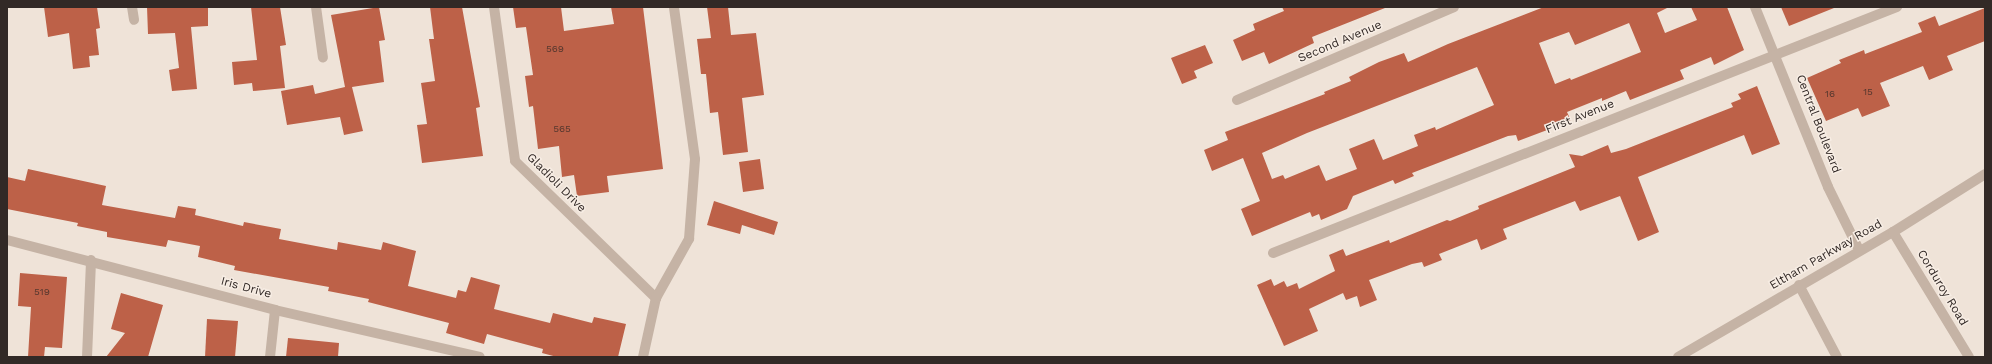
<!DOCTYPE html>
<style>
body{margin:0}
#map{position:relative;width:1992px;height:364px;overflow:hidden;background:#efe3d8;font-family:"Work Sans",sans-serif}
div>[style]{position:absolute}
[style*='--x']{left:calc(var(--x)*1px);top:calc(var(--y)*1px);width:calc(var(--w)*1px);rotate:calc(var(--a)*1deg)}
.building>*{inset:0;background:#bd6148}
.minor>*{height:10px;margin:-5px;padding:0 5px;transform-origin:5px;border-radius:5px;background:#c5b3a5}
span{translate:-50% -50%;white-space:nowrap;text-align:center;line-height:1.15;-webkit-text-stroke:3px #f7ede4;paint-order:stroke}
.number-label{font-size:10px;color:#55372e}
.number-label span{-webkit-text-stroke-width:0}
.street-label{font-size:12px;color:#322926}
.frame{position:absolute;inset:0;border:8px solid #322926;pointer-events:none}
</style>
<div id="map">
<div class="building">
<div style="clip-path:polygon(44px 7px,97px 7px,100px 28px,96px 29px,99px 55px,89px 56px,90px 67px,73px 69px,69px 33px,48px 37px)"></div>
<div style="clip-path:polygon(147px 7px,208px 7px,208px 26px,191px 27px,197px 89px,172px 91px,169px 70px,179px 68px,175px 33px,148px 34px)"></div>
<div style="clip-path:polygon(251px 7px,280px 7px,286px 45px,280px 46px,285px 88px,253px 91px,252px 83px,234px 85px,232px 62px,257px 60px)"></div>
<div style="clip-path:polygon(379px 7px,385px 40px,379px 41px,384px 82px,352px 87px,363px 131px,344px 135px,340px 117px,287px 125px,281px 91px,313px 85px,315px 94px,345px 87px,331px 15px)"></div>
<div style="clip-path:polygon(430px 7px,462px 7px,480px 107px,476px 108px,483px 156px,422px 163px,417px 125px,427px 124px,421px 83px,435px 81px,429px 39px,434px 39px)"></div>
<div style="clip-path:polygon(513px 7px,561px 7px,564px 31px,614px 24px,611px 7px,643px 7px,663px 169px,607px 176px,609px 192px,577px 196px,574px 175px,562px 177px,559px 146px,538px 149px,533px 106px,529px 107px,525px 76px,533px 75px,526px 27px,516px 28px)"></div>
<div style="clip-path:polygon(707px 7px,728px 7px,731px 35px,756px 33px,764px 95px,742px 98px,748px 152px,723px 155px,718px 112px,710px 113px,706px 74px,701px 74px,697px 39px,711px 38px)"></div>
<div style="clip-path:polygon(1282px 7px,1384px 7px,1385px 8px,1312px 37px,1314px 43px,1269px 64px,1264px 52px,1242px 61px,1233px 40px,1255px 30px,1253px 24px,1284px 11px)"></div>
<div style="clip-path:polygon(evenodd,1544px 7px,1669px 7px,1657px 13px,1665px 33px,1697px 20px,1691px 7px,1727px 7px,1744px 50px,1714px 65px,1711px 57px,1680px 70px,1684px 79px,1630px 100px,1626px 91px,1602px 101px,1602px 98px,1567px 112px,1571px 121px,1518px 141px,1516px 135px,1508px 136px,1412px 173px,1414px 176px,1395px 184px,1393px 180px,1353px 196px,1347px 209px,1321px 220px,1319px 214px,1312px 217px,1310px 212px,1252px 236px,1241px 209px,1260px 201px,1243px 158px,1212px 171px,1204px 150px,1228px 140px,1225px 132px,1325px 94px,1324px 92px,1351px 81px,1349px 77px,1379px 62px,1404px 53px,1408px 62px,1448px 44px,1544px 7px,1629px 23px,1641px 52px,1571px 80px,1570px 78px,1555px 84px,1539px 43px,1569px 32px,1575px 45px,1629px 23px,1544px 7px,1477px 67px,1494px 105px,1436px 130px,1435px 127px,1414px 135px,1418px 146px,1383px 160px,1374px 139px,1349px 149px,1357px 169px,1326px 181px,1319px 165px,1285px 179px,1283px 175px,1272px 179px,1262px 153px,1307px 133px,1477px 67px)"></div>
<div style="clip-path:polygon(1781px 7px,1834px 7px,1834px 8px,1789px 26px)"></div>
<div style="clip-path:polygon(1985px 8px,1985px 41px,1947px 56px,1953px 70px,1929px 80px,1923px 66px,1880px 83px,1890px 106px,1862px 117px,1858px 108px,1826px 121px,1807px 78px,1841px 63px,1839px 60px,1864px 50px,1865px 54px,1922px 32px,1918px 23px,1935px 16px,1939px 26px)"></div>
<div style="clip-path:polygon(1205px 45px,1213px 63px,1194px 71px,1197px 78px,1182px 84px,1171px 58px)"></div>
<div style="clip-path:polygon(1757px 86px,1780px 144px,1752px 155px,1744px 135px,1638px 177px,1659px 232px,1638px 241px,1620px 196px,1580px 211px,1575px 201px,1503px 229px,1507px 239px,1481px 250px,1477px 239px,1439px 254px,1442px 260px,1424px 267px,1422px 262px,1412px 264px,1369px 280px,1377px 300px,1360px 307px,1357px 296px,1346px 300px,1343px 293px,1309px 309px,1318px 331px,1284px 346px,1257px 285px,1271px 279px,1274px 286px,1284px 281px,1287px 287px,1297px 283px,1299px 289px,1335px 271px,1329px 255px,1343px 249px,1346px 256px,1389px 240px,1390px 243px,1447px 220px,1450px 221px,1479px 209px,1478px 206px,1575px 167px,1569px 154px,1582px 156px,1608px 145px,1611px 153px,1626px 149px,1733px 107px,1731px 103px,1741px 99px,1738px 94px)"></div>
<div style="clip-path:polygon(760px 159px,764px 189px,743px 192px,739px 162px)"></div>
<div style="clip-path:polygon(28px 169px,106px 186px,102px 205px,175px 218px,178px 206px,196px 209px,195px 215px,243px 226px,244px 222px,281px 229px,279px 239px,337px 250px,338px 242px,381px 250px,383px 242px,416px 251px,408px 286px,456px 298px,458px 290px,466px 292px,471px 277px,500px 285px,494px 309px,550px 323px,553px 313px,592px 323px,594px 317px,626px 324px,618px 357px,557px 357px,542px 353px,543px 349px,487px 334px,484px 344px,446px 333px,449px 323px,368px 302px,369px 299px,328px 291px,329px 287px,234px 270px,235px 266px,198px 257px,200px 246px,168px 240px,166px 247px,107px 237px,107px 232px,77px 226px,78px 223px,7px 209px,7px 177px,25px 181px)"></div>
<div style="clip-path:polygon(714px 201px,778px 222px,774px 235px,742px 225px,740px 234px,707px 225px)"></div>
<div style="clip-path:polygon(20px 273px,67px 277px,62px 348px,45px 347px,44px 357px,28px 357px,31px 307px,18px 306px)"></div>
<div style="clip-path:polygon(121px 293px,163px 305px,148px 357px,106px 357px,125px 333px,111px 329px)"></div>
<div style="clip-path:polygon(207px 319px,238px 321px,235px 357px,205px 357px)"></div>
<div style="clip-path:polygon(288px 338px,339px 343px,338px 357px,286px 357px)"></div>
</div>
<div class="minor">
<div style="--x:132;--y:7;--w:13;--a:81"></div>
<div style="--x:316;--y:7;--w:51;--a:82.2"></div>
<div style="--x:494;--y:7;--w:155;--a:82.2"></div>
<div style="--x:515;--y:161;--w:197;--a:44.2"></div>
<div style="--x:1755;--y:7;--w:194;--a:67.9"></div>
<div style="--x:1828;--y:187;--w:70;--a:63.8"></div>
<div style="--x:1237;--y:100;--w:236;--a:-23.2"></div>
<div style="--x:1893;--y:232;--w:146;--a:58.7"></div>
<div style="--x:7;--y:240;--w:277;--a:14.6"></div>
<div style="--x:275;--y:310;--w:210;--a:12.9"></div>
<div style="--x:1273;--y:253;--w:671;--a:-21.52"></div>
<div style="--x:1799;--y:285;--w:81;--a:62.2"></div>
<div style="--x:87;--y:357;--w:97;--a:-87.6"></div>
<div style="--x:270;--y:357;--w:47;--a:-83.9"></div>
<div style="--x:643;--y:357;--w:60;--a:-77.6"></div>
<div style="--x:656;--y:298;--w:68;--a:-60.8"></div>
<div style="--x:689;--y:239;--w:80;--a:-85.7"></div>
<div style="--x:695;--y:159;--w:153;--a:-97.9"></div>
<div style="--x:1678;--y:357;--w:249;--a:-30.2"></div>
<div style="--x:1893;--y:232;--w:109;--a:-32.2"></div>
</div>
<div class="number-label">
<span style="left:555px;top:49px">569</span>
<span style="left:1868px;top:92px">15</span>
<span style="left:1830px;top:94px">16</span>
<span style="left:562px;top:129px">565</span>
<span style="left:42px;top:292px">519</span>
</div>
<div class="street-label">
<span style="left:1340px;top:42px;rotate:-23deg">Second Avenue</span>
<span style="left:1580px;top:117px;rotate:-22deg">First Avenue</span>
<span style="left:1818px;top:124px;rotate:69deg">Central Boulevard</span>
<span style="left:556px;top:183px;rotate:45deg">Gladioli Drive</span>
<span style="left:1826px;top:255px;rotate:-30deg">Eltham Parkway Road</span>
<span style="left:246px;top:288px;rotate:15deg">Iris Drive</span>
<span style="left:1942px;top:288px;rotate:59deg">Corduroy Road</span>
</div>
<div class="frame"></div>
</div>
